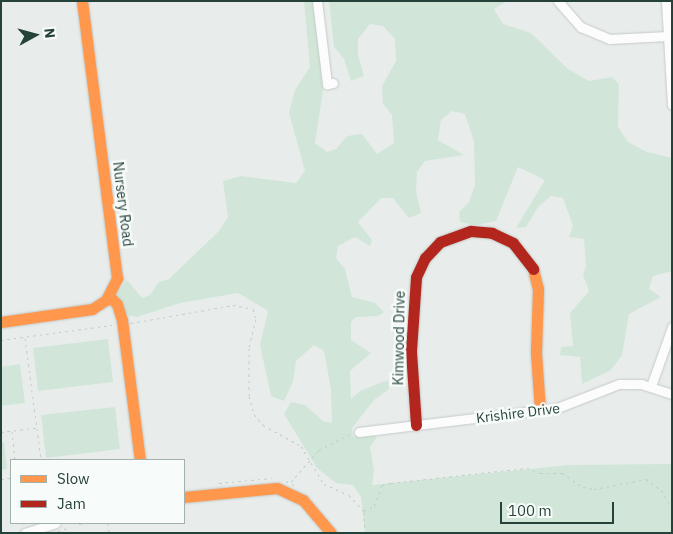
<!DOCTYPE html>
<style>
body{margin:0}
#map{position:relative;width:673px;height:534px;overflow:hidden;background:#e8edeb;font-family:"IBM Plex Sans",sans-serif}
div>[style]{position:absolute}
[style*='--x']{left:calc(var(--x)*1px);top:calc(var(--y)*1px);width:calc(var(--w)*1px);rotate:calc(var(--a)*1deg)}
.green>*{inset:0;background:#d1e6d8}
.path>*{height:1px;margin-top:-0.5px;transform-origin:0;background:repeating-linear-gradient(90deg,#c3ccca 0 2.5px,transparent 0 6.5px)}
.roads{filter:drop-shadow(0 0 1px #c5cac8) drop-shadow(0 0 1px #c5cac8)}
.street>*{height:9px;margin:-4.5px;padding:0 4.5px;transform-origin:4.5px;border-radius:4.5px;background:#fcfcfc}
.slow>*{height:11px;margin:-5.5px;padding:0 5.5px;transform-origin:5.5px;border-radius:5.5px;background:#ff974d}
.jam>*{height:11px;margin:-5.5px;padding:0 5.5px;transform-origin:5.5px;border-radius:5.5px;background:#b3261e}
span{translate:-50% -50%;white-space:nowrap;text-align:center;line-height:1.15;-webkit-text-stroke:5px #f7fbf9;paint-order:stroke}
.street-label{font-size:14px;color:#24423a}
.frame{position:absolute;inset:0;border:2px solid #24423a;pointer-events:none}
.legend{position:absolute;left:10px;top:459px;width:175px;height:65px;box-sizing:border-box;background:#f7fbf9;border:1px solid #a3b1ad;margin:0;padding:6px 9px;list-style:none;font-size:15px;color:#24423a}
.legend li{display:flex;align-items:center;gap:10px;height:25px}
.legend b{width:25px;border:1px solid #a3b1ad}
.north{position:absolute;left:10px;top:10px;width:50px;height:50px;-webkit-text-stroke:4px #f7fbf9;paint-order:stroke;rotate:83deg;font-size:14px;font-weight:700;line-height:20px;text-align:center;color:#24423a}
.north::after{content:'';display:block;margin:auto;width:18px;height:22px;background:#24423a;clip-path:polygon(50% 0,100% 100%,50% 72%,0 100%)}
.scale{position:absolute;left:500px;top:502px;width:114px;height:22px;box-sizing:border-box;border:2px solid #24423a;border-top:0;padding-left:6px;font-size:15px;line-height:18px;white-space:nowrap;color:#24423a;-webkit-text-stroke:4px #f7fbf9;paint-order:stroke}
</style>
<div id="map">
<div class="green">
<div style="clip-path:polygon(304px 1px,314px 1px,323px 66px,323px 91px,315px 143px,327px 152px,336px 149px,347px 136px,362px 134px,377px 154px,394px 143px,392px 115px,383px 104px,382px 86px,396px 61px,395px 39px,383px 26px,370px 24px,358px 39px,358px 55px,364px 76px,351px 81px,344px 59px,334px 47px,329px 1px,507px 1px,494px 9px,503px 24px,531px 33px,568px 69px,589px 81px,612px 77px,619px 84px,618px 127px,628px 142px,647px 152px,672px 158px,672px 271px,653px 276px,649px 289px,661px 297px,629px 314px,622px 355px,611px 370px,582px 384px,580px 357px,560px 355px,561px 347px,573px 346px,570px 313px,589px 291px,583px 275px,586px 266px,584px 239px,569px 237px,573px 226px,563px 198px,551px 196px,538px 207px,526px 227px,516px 228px,545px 180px,518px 167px,496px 221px,476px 225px,460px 222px,459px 212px,469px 202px,475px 185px,474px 142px,465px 114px,452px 111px,441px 120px,438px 140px,464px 155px,425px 161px,417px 172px,416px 191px,421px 213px,409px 218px,393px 198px,381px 198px,358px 222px,372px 240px,370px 246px,355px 237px,338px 246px,336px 258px,345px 269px,352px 297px,375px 303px,384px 312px,378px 316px,356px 317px,351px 322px,351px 340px,371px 353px,350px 371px,351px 399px,360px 391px,388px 380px,389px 389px,374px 400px,352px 428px,353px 437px,368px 432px,377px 437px,370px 447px,374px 470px,372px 485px,569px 465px,672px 464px,672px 533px,365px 533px,361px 497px,353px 485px,336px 483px,317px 468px,284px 414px,291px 402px,305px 405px,323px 421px,332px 423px,331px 389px,324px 351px,314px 345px,296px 361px,293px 382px,284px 401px,271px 396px,260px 345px,268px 311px,238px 293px,180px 303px,137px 317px,116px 313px,111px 301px,127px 280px,142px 298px,150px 295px,159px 282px,169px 279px,219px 231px,228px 217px,223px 181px,241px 176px,296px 183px,305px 171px,289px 113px,295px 90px,310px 67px)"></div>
<div style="clip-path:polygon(108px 339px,113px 382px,38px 391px,33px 348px)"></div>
<div style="clip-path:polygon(20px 364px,25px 403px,1px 406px,1px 367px)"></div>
<div style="clip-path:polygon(115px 407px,120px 449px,46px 458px,41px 415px)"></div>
<div style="clip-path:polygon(1px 442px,4px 442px,7px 469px,1px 470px)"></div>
</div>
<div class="path">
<div style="--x:131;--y:323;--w:104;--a:-10"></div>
<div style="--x:233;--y:305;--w:20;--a:11"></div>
<div style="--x:253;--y:309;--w:10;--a:73"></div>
<div style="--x:256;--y:319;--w:30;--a:104"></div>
<div style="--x:249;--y:348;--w:48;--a:90"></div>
<div style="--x:249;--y:396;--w:19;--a:74"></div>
<div style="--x:254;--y:414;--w:14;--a:51"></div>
<div style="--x:263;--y:425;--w:43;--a:28.9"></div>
<div style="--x:301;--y:446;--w:44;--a:58.8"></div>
<div style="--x:324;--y:484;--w:27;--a:24"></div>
<div style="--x:349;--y:495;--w:22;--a:47"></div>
<div style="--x:364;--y:511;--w:11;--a:-27"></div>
<div style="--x:374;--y:506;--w:22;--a:-69"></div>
<div style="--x:382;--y:485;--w:9;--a:-13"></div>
<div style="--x:391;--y:483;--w:137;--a:-6.3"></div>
<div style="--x:527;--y:468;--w:14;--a:21"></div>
<div style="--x:540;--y:473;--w:22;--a:0"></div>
<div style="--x:562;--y:473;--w:25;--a:34"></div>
<div style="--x:583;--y:487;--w:11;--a:10"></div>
<div style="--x:594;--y:489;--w:53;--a:-10.9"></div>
<div style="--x:646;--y:479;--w:19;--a:36"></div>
<div style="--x:661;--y:490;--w:22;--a:60"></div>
<div style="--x:25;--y:338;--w:123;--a:82.5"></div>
<div style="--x:1;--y:340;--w:112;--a:-7.7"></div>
<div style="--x:12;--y:431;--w:29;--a:84"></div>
<div style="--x:1;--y:432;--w:35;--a:-7"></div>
<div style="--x:1;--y:479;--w:10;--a:-6"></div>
<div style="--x:286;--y:481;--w:13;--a:27"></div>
<div style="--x:291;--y:482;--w:43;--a:-48.8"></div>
<div style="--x:319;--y:450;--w:36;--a:-27"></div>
<div style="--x:219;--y:483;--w:53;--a:-5.4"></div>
<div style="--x:364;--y:512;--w:21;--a:87"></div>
<div style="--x:23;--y:523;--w:1;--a:90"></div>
<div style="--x:108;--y:523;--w:10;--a:84"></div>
<div style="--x:79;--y:524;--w:5;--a:-11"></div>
<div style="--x:58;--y:531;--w:13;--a:-18"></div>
</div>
<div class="roads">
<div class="street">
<div style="--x:317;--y:1;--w:84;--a:83.1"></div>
<div style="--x:327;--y:84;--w:6;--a:-9"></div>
<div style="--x:558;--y:1;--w:35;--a:49"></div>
<div style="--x:581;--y:27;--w:30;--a:23"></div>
<div style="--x:609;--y:39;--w:59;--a:-2.9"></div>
<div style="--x:666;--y:1;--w:104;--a:86.7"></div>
<div style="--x:651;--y:386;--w:63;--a:-70.4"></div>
<div style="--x:359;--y:432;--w:199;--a:-6.9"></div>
<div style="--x:557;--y:408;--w:66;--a:-21.2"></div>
<div style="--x:619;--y:384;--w:22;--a:0"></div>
<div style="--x:641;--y:384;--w:33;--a:18"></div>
<div style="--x:25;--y:533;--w:32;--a:-18"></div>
</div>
<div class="slow">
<div style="--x:533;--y:269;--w:21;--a:76"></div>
<div style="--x:538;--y:289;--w:64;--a:91.8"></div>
<div style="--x:536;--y:353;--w:57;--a:86"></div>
<div style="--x:109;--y:296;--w:11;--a:45"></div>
<div style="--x:117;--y:304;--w:17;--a:73"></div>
<div style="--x:122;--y:320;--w:141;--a:82.7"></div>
<div style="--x:1;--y:322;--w:92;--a:-8.1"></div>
<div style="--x:92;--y:309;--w:17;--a:-33"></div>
<div style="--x:106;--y:300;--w:25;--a:-63"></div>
<div style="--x:117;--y:278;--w:279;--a:-97.2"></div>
<div style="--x:184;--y:497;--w:93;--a:-5.5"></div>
<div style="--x:277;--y:488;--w:29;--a:25"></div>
<div style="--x:303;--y:500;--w:43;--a:49.7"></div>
</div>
<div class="jam">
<div style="--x:416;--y:425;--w:74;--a:-93.9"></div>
<div style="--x:411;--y:351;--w:74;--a:-86.1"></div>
<div style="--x:416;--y:277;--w:21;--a:-65"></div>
<div style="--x:425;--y:258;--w:22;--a:-47"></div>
<div style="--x:440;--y:242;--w:33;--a:-20"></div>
<div style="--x:471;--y:231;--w:21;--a:5"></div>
<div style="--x:492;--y:233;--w:23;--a:25"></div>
<div style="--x:513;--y:243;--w:33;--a:52"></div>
</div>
</div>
<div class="street-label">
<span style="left:123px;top:204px;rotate:83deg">Nursery Road</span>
<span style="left:399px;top:338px;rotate:-89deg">Kimwood Drive</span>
<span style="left:518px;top:413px;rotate:-7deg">Krishire Drive</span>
</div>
<div class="frame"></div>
<ul class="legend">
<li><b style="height:6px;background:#ff974d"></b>Slow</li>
<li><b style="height:6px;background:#b3261e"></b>Jam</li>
</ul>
<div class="north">N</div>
<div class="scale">100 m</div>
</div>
